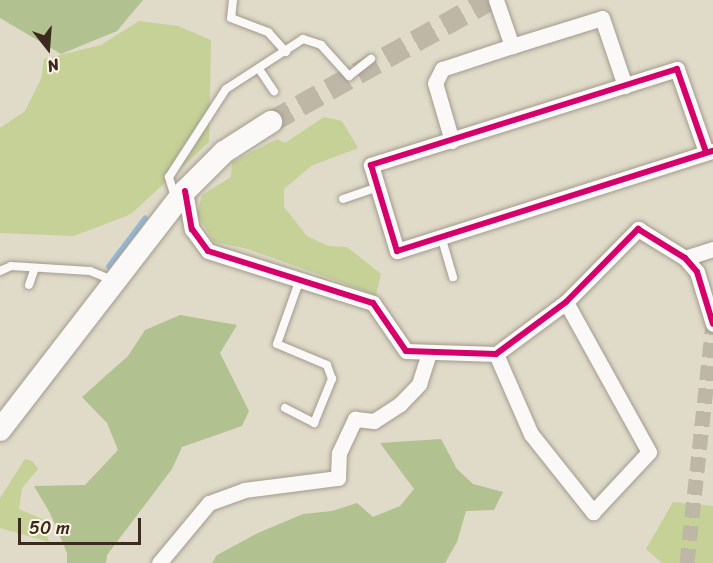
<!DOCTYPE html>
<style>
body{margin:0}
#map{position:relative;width:713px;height:563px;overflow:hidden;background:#e0dac8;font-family:Sriracha,sans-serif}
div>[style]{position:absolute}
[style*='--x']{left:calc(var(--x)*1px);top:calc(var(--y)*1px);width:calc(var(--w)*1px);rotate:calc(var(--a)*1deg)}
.green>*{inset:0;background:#c5d197}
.forest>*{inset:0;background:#b1c190}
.stream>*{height:5px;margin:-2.5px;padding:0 2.5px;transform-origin:2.5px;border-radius:2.5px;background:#94b9db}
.street-tunnel>*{height:15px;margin-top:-7.5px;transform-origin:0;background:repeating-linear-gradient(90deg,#bfb7a6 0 15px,transparent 0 23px)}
.secondary-tunnel>*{height:22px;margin-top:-11px;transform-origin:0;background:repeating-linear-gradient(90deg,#bfb7a6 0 22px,transparent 0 33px)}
.roads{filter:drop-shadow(0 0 2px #a19b8f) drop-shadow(0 0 2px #a19b8f)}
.lane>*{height:8px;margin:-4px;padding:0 4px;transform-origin:4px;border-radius:4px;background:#faf9f7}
.street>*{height:15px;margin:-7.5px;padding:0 7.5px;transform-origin:7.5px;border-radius:7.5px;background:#faf9f7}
.secondary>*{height:22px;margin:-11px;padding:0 11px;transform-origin:11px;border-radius:11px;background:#faf9f7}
.cycleway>*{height:6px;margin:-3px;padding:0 3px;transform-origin:3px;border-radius:3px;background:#d6006c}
span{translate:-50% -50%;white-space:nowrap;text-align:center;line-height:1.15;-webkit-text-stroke:4.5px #fcf5e5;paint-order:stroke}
.north{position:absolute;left:18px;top:18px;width:60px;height:60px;-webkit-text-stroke:4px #fcf5e5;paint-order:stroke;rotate:163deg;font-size:16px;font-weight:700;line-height:24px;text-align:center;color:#3b2a1e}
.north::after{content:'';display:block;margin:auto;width:21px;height:27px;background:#3b2a1e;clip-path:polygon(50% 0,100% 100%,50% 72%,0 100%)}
.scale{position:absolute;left:18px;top:518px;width:123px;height:27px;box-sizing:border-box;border:3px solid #3b2a1e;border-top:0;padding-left:8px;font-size:18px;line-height:21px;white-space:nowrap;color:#3b2a1e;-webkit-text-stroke:4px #fcf5e5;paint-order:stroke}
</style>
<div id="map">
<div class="green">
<div style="clip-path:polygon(139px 21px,178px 26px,211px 40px,209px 142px,131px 214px,74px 236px,0 233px,0 128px,25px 111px,41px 79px,44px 59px,101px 45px)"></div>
<div style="clip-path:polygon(324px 117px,342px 121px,358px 148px,311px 166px,284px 189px,284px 207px,307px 236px,328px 246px,347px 247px,381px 274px,376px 295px,248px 249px,214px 242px,197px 215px,202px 195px,231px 177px,232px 162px,277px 139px,285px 143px)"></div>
<div style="clip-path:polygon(25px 459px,32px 461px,38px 469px,22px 488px,19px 509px,42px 519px,49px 542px,0 528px,0 498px)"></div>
<div style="clip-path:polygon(673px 502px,713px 506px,713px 563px,662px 563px,646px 549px)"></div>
</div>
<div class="forest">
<div style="clip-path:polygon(0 0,143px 0,117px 31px,61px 54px,0 18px)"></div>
<div style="clip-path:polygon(180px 315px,237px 325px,220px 353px,249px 411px,242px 426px,182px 447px,172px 469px,107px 555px,106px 563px,67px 563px,67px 553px,50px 513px,34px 486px,85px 485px,118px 450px,107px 423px,82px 397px,128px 356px,145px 330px)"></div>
<div style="clip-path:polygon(441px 439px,457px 469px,473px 484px,503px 492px,494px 510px,466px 511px,457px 542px,445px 563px,212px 563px,217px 555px,258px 533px,303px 514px,332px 511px,357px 503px,373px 517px,400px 506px,414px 489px,380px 443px)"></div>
</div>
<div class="stream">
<div style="--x:108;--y:266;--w:61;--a:-52.9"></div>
</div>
<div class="street-tunnel">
<div style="--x:687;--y:563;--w:240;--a:-83.8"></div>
</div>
<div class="secondary-tunnel">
<div style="--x:271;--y:122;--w:250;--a:-29.2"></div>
</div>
<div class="roads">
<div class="lane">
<div style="--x:233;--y:0;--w:18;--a:96"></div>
<div style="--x:231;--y:18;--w:40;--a:21"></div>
<div style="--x:268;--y:32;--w:27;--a:48"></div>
<div style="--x:259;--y:69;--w:27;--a:56"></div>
<div style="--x:175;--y:197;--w:21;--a:-107"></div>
<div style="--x:169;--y:177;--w:105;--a:-57.1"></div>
<div style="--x:226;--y:89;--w:92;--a:-33"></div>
<div style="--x:303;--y:39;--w:19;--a:18"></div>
<div style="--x:321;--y:45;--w:42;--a:47.9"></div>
<div style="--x:349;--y:76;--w:28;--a:-38"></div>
<div style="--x:343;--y:199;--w:37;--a:-19"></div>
<div style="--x:441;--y:236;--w:43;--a:73.7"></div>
<div style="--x:0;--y:271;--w:12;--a:-24"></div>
<div style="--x:11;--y:266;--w:79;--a:3.6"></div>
<div style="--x:90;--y:271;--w:24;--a:22"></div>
<div style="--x:29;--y:285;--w:18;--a:-71"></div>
<div style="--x:285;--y:408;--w:33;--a:27"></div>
<div style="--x:314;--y:423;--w:48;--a:-67.8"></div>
<div style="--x:332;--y:379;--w:15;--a:-110"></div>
<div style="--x:327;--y:365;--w:54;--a:-157.2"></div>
<div style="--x:277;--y:344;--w:69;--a:-70.5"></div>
</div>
<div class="street">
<div style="--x:496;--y:0;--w:49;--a:70.8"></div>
<div style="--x:452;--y:141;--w:60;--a:-106.3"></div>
<div style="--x:435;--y:83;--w:16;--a:-63"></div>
<div style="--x:442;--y:69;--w:74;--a:-18.2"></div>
<div style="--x:512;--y:46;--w:94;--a:-17.3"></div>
<div style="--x:602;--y:18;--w:72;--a:71.3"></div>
<div style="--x:706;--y:152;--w:88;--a:-109.3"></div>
<div style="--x:677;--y:69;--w:321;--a:162.6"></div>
<div style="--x:371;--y:165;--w:90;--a:73.2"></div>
<div style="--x:397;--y:251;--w:331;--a:-17.6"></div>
<div style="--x:185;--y:191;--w:39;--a:80"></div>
<div style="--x:192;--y:229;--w:27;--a:54"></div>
<div style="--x:208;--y:251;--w:173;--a:17.5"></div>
<div style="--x:373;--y:303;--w:58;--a:55.5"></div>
<div style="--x:406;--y:351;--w:90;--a:1.9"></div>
<div style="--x:496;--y:354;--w:87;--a:-36.6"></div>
<div style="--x:566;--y:302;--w:103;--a:-45.4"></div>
<div style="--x:638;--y:229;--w:55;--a:31.7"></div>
<div style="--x:685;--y:258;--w:18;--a:49"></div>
<div style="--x:697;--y:272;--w:54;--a:72.9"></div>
<div style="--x:685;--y:258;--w:29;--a:-18"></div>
<div style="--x:496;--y:354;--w:87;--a:66.4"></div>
<div style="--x:531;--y:434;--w:100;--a:51.5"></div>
<div style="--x:593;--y:512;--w:82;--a:-47"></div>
<div style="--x:649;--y:452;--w:171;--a:-119"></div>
<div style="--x:159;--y:563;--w:78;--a:-50.2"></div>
<div style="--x:209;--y:503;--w:37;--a:-20"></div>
<div style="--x:244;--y:490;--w:95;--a:-7.3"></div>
<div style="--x:338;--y:478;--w:25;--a:-88"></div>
<div style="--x:339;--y:453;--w:38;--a:-65"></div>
<div style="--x:355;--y:419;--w:19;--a:6"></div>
<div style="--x:374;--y:421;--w:31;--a:-33"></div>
<div style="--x:400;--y:404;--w:28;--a:-46"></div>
<div style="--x:419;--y:384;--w:33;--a:-72"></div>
</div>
<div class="secondary">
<div style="--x:0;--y:430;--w:302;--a:-52.3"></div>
<div style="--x:185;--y:191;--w:55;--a:-45"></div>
<div style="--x:224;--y:152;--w:56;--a:-32.6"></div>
</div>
</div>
<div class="cycleway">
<div style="--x:706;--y:152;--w:88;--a:-109.3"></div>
<div style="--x:677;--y:69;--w:321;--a:162.6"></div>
<div style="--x:371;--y:165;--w:90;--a:73.2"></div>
<div style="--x:397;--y:251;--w:331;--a:-17.6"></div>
<div style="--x:185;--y:191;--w:39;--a:80"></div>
<div style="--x:192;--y:229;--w:27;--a:54"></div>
<div style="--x:208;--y:251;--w:173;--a:17.5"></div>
<div style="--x:373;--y:303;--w:58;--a:55.5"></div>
<div style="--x:406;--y:351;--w:90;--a:1.9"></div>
<div style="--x:496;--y:354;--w:87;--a:-36.6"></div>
<div style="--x:566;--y:302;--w:103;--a:-45.4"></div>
<div style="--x:638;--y:229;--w:55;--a:31.7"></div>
<div style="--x:685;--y:258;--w:18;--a:49"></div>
<div style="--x:697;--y:272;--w:54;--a:72.9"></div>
</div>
<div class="north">N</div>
<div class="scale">50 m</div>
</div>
